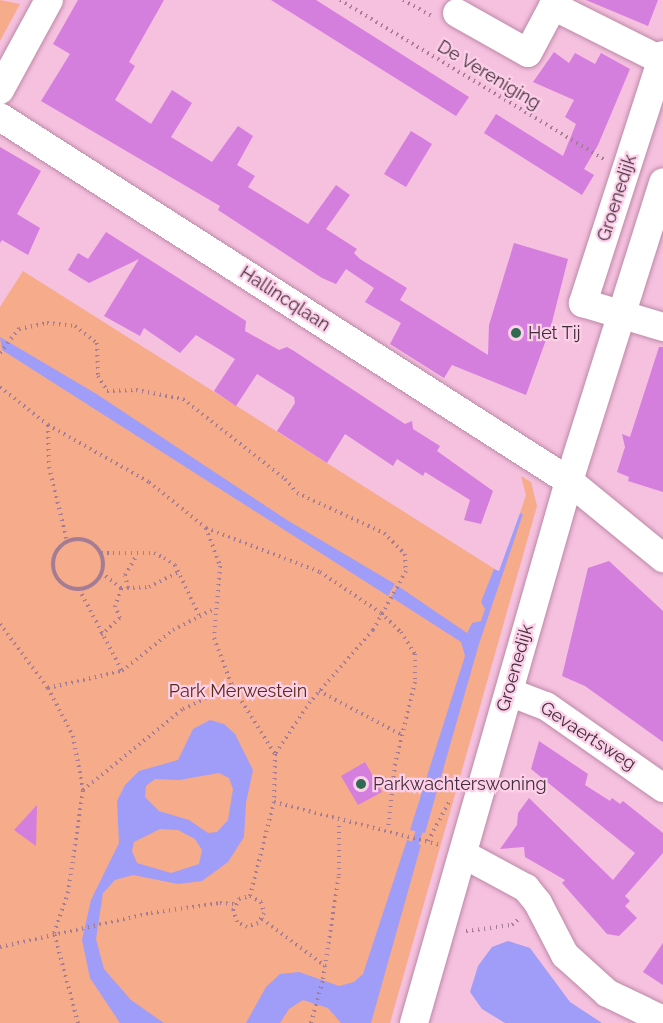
<!DOCTYPE html>
<style>
body{margin:0}
#map{position:relative;width:663px;height:1023px;overflow:hidden;background:#f6c0df;font-family:Raleway,sans-serif}
div>[style]{position:absolute}
[style*='--x']{left:calc(var(--x)*1px);top:calc(var(--y)*1px);width:calc(var(--w)*1px);rotate:calc(var(--a)*1deg)}
.green>*{inset:0;background:#f6ab8b}
.water>*{inset:0;background:#9f9df7}
.stream>*{height:7px;margin:-3.5px;padding:0 3.5px;transform-origin:3.5px;border-radius:3.5px;background:#9f9df7}
.building>*{inset:0;background:#d47edd}
.path>*{height:4px;margin-top:-2px;transform-origin:0;background:repeating-linear-gradient(90deg,#a47d94 0 1.5px,transparent 0 6px)}
.path>.ring{margin:-2px;padding:0;box-sizing:content-box;background:none;border:4px solid #a47d94;border-radius:50%}
.roads{filter:drop-shadow(0 0 2px #bc89a6) drop-shadow(0 0 2px #bc89a6)}
.minor>*{height:28px;margin:-14px;padding:0 14px;transform-origin:14px;border-radius:14px;background:#fff}
.dots>*{width:16px;height:16px;translate:-50% -50%;box-sizing:border-box;border:3px solid #fdd0e9;border-radius:50%}
span{translate:-50% -50%;white-space:nowrap;text-align:center;line-height:1.15;-webkit-text-stroke:4.5px #fdd0e9;paint-order:stroke}
.street-label{font-size:18px;color:#442e3b}
.poi-label{font-size:18px;color:#442e3b}
.left{translate:0 -50%;text-align:left}
.park-label{font-size:18px;color:#5b2c17}
</style>
<div id="map">
<div class="green">
<div style="clip-path:polygon(0 0,20px 4px,0 41px)"></div>
<div style="clip-path:polygon(23px 271px,501px 573px,523px 514px,520px 513px,526px 495px,521px 476px,531px 482px,537px 506px,390px 1023px,0 1023px,0 307px)"></div>
</div>
<div class="water">
<div style="clip-path:polygon(0 337px,95px 393px,287px 520px,395px 584px,388px 596px,2px 350px)"></div>
<div style="clip-path:polygon(520px 513px,523px 514px,479px 644px,425px 833px,410px 830px,465px 656px,461px 642px,391px 597px,398px 586px,467px 633px,472px 623px,481px 621px,485px 609px,481px 602px,494px 569px,499px 571px)"></div>
<div style="clip-path:polygon(evenodd,210px 720px,224px 724px,235px 734px,253px 770px,246px 803px,244px 837px,228px 862px,202px 881px,178px 884px,133px 875px,115px 880px,103px 893px,96px 939px,104px 969px,131px 1000px,164px 1023px,120px 1023px,90px 978px,82px 940px,91px 900px,119px 843px,117px 801px,125px 785px,139px 771px,178px 760px,193px 729px,210px 720px,219px 773px,229px 778px,233px 789px,228px 820px,217px 832px,208px 833px,189px 820px,159px 811px,145px 797px,146px 786px,155px 779px,179px 780px,219px 773px,210px 720px,160px 829px,178px 830px,195px 839px,202px 850px,199px 864px,171px 873px,137px 863px,132px 851px,134px 842px,160px 829px)"></div>
<div style="clip-path:polygon(407px 840px,421px 845px,371px 1023px,341px 1023px,328px 1008px,303px 1000px,289px 1009px,280px 1023px,246px 1023px,266px 987px,280px 974px,299px 972px,339px 986px,354px 982px,363px 974px)"></div>
<div style="clip-path:polygon(508px 941px,530px 948px,570px 1002px,602px 1023px,505px 1023px,482px 1009px,470px 992px,478px 966px,492px 947px)"></div>
</div>
<div class="stream">
<div style="--x:415;--y:842;--w:19;--a:-72"></div>
</div>
<div class="building">
<div style="clip-path:polygon(78px 0,164px 0,129px 62px,135px 66px,115px 100px,151px 124px,172px 90px,192px 103px,171px 137px,212px 162px,238px 126px,253px 136px,237px 165px,255px 176px,248px 187px,308px 224px,336px 185px,350px 195px,326px 229px,357px 249px,354px 253px,360px 259px,407px 288px,400px 300px,488px 355px,489px 325px,514px 243px,568px 259px,551px 326px,526px 395px,452px 365px,444px 378px,390px 344px,401px 323px,365px 302px,374px 288px,346px 269px,336px 284px,322px 278px,218px 210px,220px 206px,41px 101px,70px 54px,53px 44px)"></div>
<div style="clip-path:polygon(271px 0,316px 0,469px 97px,456px 116px)"></div>
<div style="clip-path:polygon(586px 0,658px 0,648px 26px)"></div>
<div style="clip-path:polygon(554px 52px,569px 63px,575px 53px,595px 64px,601px 53px,630px 69px,598px 145px,584px 169px,594px 175px,582px 195px,484px 133px,496px 114px,563px 156px,576px 124px,565px 117px,574px 100px,533px 82px)"></div>
<div style="clip-path:polygon(411px 131px,432px 144px,406px 187px,384px 174px)"></div>
<div style="clip-path:polygon(0 147px,41px 171px,17px 214px,40px 228px,28px 255px,2px 240px,0 243px)"></div>
<div style="clip-path:polygon(106px 232px,246px 321px,245px 331px,279px 350px,287px 347px,294px 351px,405px 424px,412px 421px,413px 429px,440px 446px,437px 451px,493px 491px,481px 524px,464px 520px,470px 500px,425px 472px,423px 476px,397px 459px,393px 466px,345px 434px,327px 463px,277px 431px,295px 403px,294px 397px,257px 374px,236px 406px,214px 391px,235px 359px,196px 335px,180px 353px,144px 328px,140px 336px,104px 316px,139px 259px,89px 283px,68px 270px,78px 253px,88px 259px)"></div>
<div style="clip-path:polygon(659px 347px,663px 347px,663px 492px,628px 481px,629px 477px,617px 472px,625px 447px,622px 434px,630px 437px)"></div>
<div style="clip-path:polygon(609px 561px,663px 611px,663px 742px,585px 686px,562px 676px,588px 568px)"></div>
<div style="clip-path:polygon(539px 741px,588px 774px,585px 785px,610px 801px,612px 798px,620px 804px,623px 801px,663px 833px,663px 853px,625px 896px,630px 901px,625px 906px,637px 918px,619px 936px,607px 934px,562px 883px,565px 880px,525px 857px,524px 847px,500px 849px,517px 825px,518px 813px,529px 798px,613px 880px,635px 853px,531px 769px)"></div>
<div style="clip-path:polygon(365px 762px,382px 792px,358px 805px,341px 776px)"></div>
<div style="clip-path:polygon(37px 805px,36px 846px,14px 830px)"></div>
<div style="clip-path:polygon(663px 943px,663px 985px,643px 972px)"></div>
</div>
<div class="path">
<div style="--x:340;--y:0;--w:308;--a:31.1"></div>
<div style="--x:403;--y:0;--w:33;--a:29"></div>
<div style="--x:0;--y:353;--w:31;--a:-52"></div>
<div style="--x:19;--y:329;--w:29;--a:-12"></div>
<div style="--x:47;--y:323;--w:28;--a:6"></div>
<div style="--x:75;--y:326;--w:28;--a:38"></div>
<div style="--x:97;--y:343;--w:33;--a:88"></div>
<div style="--x:98;--y:376;--w:17;--a:59"></div>
<div style="--x:107;--y:391;--w:29;--a:-2"></div>
<div style="--x:136;--y:390;--w:48;--a:10.8"></div>
<div style="--x:183;--y:399;--w:130;--a:38.1"></div>
<div style="--x:285;--y:479;--w:18;--a:49"></div>
<div style="--x:297;--y:493;--w:96;--a:24.7"></div>
<div style="--x:384;--y:533;--w:30;--a:45"></div>
<div style="--x:405;--y:554;--w:17;--a:87"></div>
<div style="--x:406;--y:571;--w:68;--a:119.2"></div>
<div style="--x:373;--y:630;--w:96;--a:131.2"></div>
<div style="--x:310;--y:702;--w:63;--a:123.9"></div>
<div style="--x:0;--y:387;--w:61;--a:38.4"></div>
<div style="--x:48;--y:425;--w:116;--a:29.4"></div>
<div style="--x:149;--y:482;--w:73;--a:38.9"></div>
<div style="--x:206;--y:528;--w:122;--a:21.1"></div>
<div style="--x:320;--y:572;--w:73;--a:33.9"></div>
<div style="--x:381;--y:613;--w:28;--a:44"></div>
<div style="--x:401;--y:632;--w:26;--a:58"></div>
<div style="--x:415;--y:654;--w:28;--a:90"></div>
<div style="--x:415;--y:682;--w:84;--a:103.7"></div>
<div style="--x:395;--y:764;--w:65;--a:96.1"></div>
<div style="--x:48;--y:425;--w:42;--a:88.6"></div>
<div style="--x:49;--y:467;--w:76;--a:76.3"></div>
<div style="--x:206;--y:528;--w:40;--a:69.8"></div>
<div style="--x:220;--y:566;--w:72;--a:94.8"></div>
<div style="--x:214;--y:638;--w:51;--a:69.4"></div>
<div class="ring" style="left:53px;top:539px;width:46px;height:46px"></div>
<div style="--x:101;--y:553;--w:53;--a:0"></div>
<div style="--x:154;--y:553;--w:11;--a:27"></div>
<div style="--x:164;--y:558;--w:13;--a:32"></div>
<div style="--x:175;--y:565;--w:55;--a:64.4"></div>
<div style="--x:121;--y:588;--w:28;--a:-2"></div>
<div style="--x:149;--y:587;--w:33;--a:-27"></div>
<div style="--x:128;--y:588;--w:13;--a:-103"></div>
<div style="--x:125;--y:575;--w:23;--a:-59"></div>
<div style="--x:79;--y:589;--w:93;--a:62.3"></div>
<div style="--x:0;--y:624;--w:80;--a:53.1"></div>
<div style="--x:48;--y:688;--w:54;--a:62.5"></div>
<div style="--x:73;--y:736;--w:55;--a:79.5"></div>
<div style="--x:101;--y:635;--w:25;--a:-42"></div>
<div style="--x:120;--y:618;--w:12;--a:-114"></div>
<div style="--x:115;--y:607;--w:20;--a:-72"></div>
<div style="--x:121;--y:588;--w:24;--a:-142"></div>
<div style="--x:48;--y:688;--w:76;--a:-12.9"></div>
<div style="--x:122;--y:671;--w:65;--a:-38.8"></div>
<div style="--x:173;--y:630;--w:46;--a:-27.1"></div>
<div style="--x:319;--y:691;--w:96;--a:27.9"></div>
<div style="--x:428;--y:841;--w:44;--a:-61.7"></div>
<div style="--x:250;--y:896;--w:13;--a:29"></div>
<div style="--x:261;--y:902;--w:11;--a:75"></div>
<div style="--x:264;--y:913;--w:12;--a:121"></div>
<div style="--x:258;--y:923;--w:12;--a:160"></div>
<div style="--x:247;--y:927;--w:11;--a:-153"></div>
<div style="--x:237;--y:922;--w:13;--a:-108"></div>
<div style="--x:233;--y:910;--w:13;--a:-61"></div>
<div style="--x:239;--y:899;--w:11;--a:-15"></div>
<div style="--x:250;--y:896;--w:97;--a:-75.7"></div>
<div style="--x:274;--y:802;--w:171;--a:14.5"></div>
<div style="--x:262;--y:919;--w:79;--a:36.7"></div>
<div style="--x:466;--y:931;--w:46;--a:-7.4"></div>
<div style="--x:512;--y:925;--w:9;--a:-41"></div>
<div style="--x:0;--y:947;--w:155;--a:-12.7"></div>
<div style="--x:151;--y:913;--w:70;--a:-8.2"></div>
<div style="--x:220;--y:903;--w:14;--a:4"></div>
<div style="--x:78;--y:1023;--w:93;--a:-104.9"></div>
<div style="--x:54;--y:933;--w:42;--a:-70.7"></div>
<div style="--x:68;--y:893;--w:104;--a:-81.7"></div>
<div style="--x:83;--y:790;--w:129;--a:-39"></div>
<div style="--x:183;--y:709;--w:54;--a:-25.1"></div>
<div style="--x:232;--y:686;--w:80;--a:57.7"></div>
<div style="--x:275;--y:754;--w:48;--a:91.2"></div>
<div style="--x:311;--y:1023;--w:46;--a:-74.7"></div>
<div style="--x:323;--y:979;--w:105;--a:-81.3"></div>
<div style="--x:339;--y:875;--w:54;--a:-90"></div>
</div>
<div class="roads">
<div class="minor">
<div style="--x:556;--y:0;--w:7;--a:117"></div>
<div style="--x:553;--y:6;--w:121;--a:26.6"></div>
<div style="--x:457;--y:13;--w:81;--a:29.4"></div>
<div style="--x:528;--y:53;--w:53;--a:-62"></div>
<div style="--x:663;--y:55;--w:261;--a:107.9"></div>
<div style="--x:583;--y:303;--w:84;--a:16.7"></div>
<div style="--x:0;--y:90;--w:102;--a:-61.4"></div>
<div style="--x:0;--y:117;--w:675;--a:32.61"></div>
<div style="--x:569;--y:481;--w:122;--a:39.3"></div>
<div style="--x:509;--y:692;--w:40;--a:21"></div>
<div style="--x:546;--y:706;--w:143;--a:35"></div>
<div style="--x:463;--y:854;--w:72;--a:28.4"></div>
<div style="--x:526;--y:888;--w:19;--a:51"></div>
<div style="--x:538;--y:903;--w:59;--a:62.6"></div>
<div style="--x:565;--y:955;--w:57;--a:42.1"></div>
<div style="--x:607;--y:993;--w:62;--a:25.7"></div>
<div style="--x:414;--y:1023;--w:564;--a:-74.04"></div>
<div style="--x:569;--y:481;--w:313;--a:-72.5"></div>
</div>
</div>
<div class="dots">
<div style="left:516px;top:333px;background:#316a52"></div>
<div style="left:361px;top:784px;background:#316a52"></div>
</div>
<div class="street-label">
<span style="left:489px;top:75px;rotate:31deg">De Vereniging</span>
<span style="left:617px;top:198px;rotate:-72deg">Groenedijk</span>
<span style="left:285px;top:299px;rotate:33deg">Hallincqlaan</span>
<span style="left:515px;top:668px;rotate:-74deg">Groenedijk</span>
<span style="left:588px;top:736px;rotate:33deg">Gevaertsweg</span>
</div>
<div class="poi-label">
<span class="left" style="left:528px;top:333px">Het Tij</span>
<span class="left" style="left:373px;top:784px">Parkwachterswoning</span>
</div>
<div class="park-label">
<span style="left:238px;top:691px">Park Merwestein</span>
</div>
</div>
